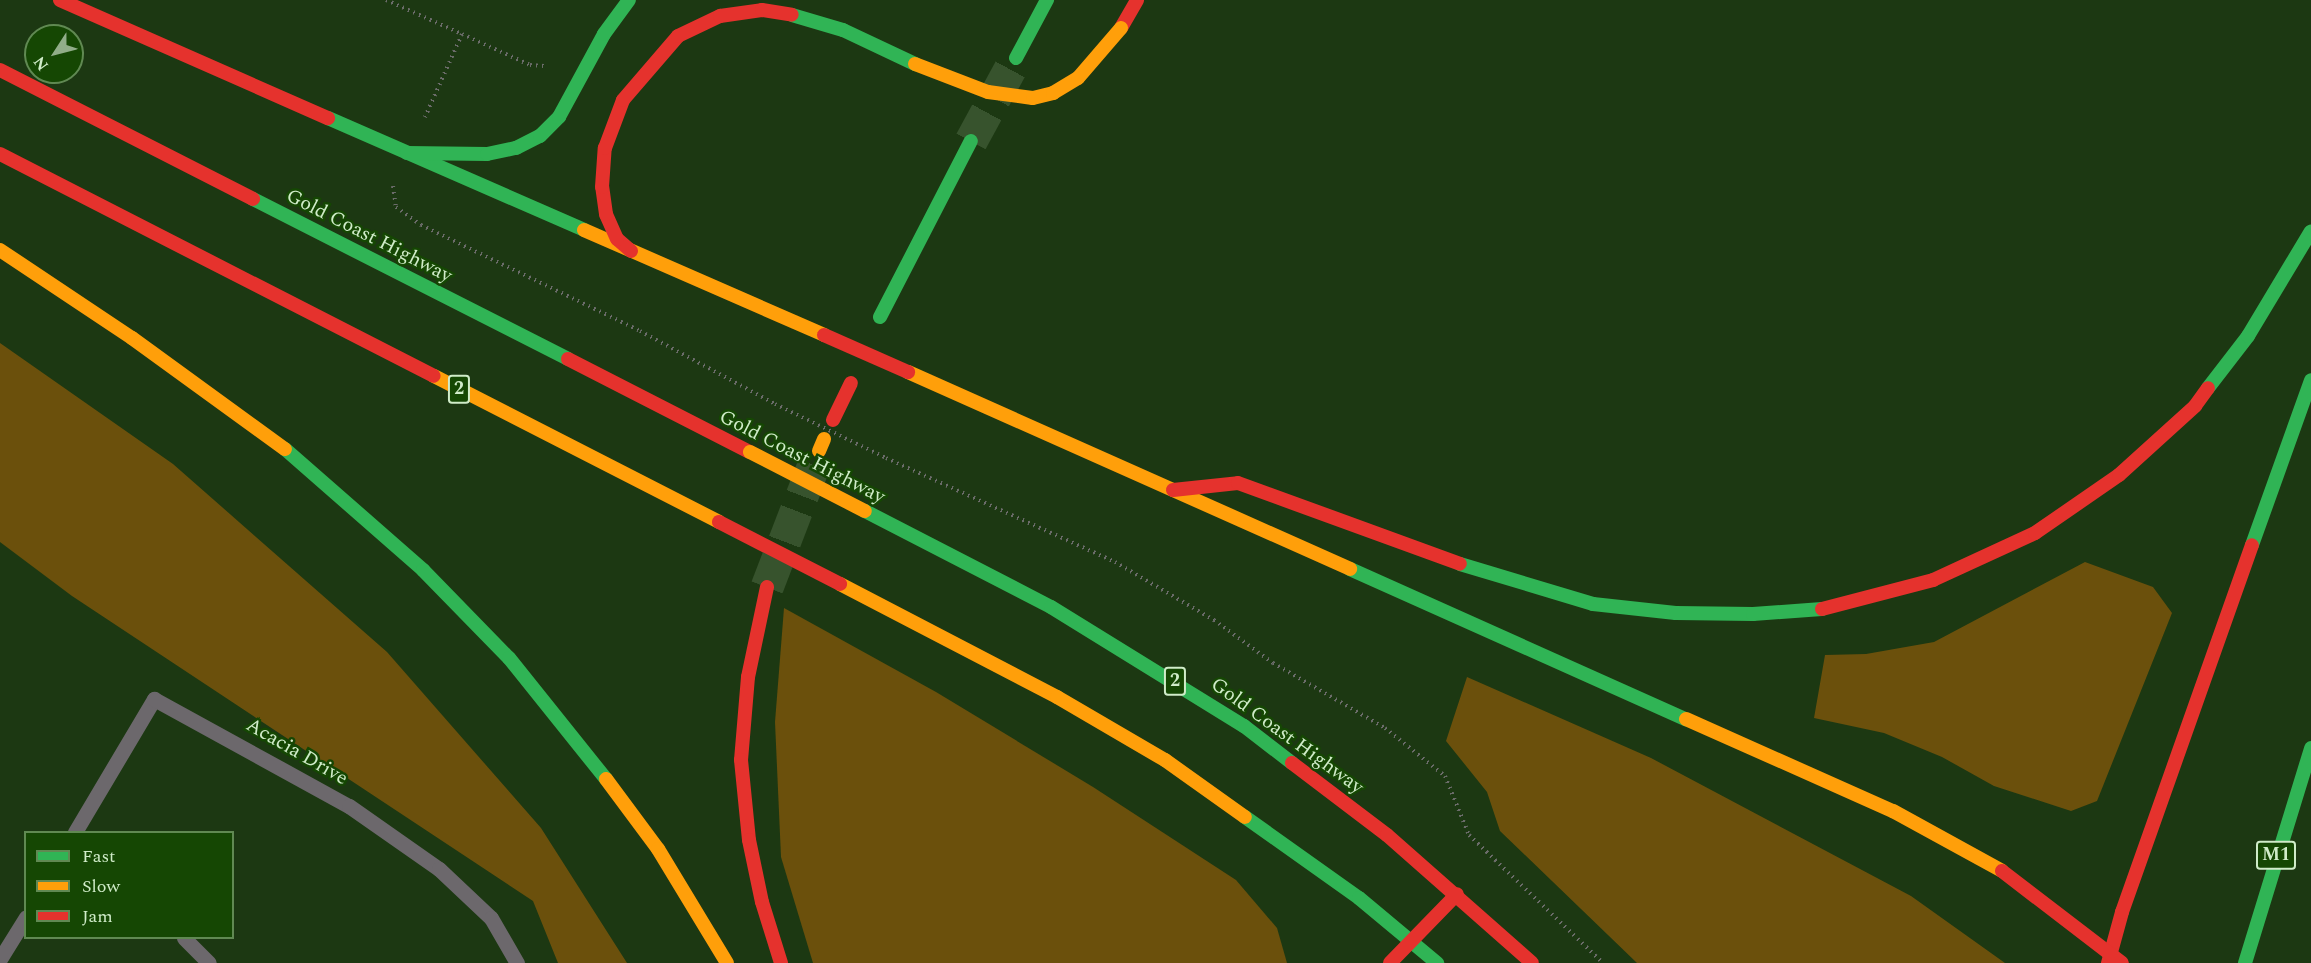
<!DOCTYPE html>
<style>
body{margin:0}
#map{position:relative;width:2311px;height:963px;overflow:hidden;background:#1c3812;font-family:Spectral,serif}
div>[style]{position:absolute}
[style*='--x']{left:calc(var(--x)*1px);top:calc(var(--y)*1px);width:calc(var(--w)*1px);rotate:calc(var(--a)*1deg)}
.green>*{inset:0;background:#6b500c}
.highway-tunnel>*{height:33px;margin-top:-16.5px;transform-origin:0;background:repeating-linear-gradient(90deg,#37532d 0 33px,transparent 0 49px)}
.path>*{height:4px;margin-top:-2px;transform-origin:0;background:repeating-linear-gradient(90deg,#6b6c6a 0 1.5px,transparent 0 6px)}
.lane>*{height:15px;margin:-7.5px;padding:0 7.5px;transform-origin:7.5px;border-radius:7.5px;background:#6c686c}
.fast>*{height:14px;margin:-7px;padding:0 7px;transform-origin:7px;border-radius:7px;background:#30b455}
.slow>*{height:14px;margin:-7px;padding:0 7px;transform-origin:7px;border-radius:7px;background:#ff9f0a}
.jam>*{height:14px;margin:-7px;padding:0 7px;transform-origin:7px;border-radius:7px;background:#e5322d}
.path-bridge>*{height:4px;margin-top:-2px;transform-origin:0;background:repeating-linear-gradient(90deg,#6b6c6a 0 1.5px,transparent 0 6px)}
.slow-bridge>*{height:14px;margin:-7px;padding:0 7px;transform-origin:7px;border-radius:7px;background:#ff9f0a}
.jam-bridge>*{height:14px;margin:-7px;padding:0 7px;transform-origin:7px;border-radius:7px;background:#e5322d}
span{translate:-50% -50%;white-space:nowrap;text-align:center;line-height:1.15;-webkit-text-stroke:5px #154703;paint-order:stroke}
.shield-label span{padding:2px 4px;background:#154703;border:2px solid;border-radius:4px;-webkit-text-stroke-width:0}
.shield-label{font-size:18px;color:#d0ecc9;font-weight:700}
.street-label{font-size:20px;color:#d0ecc9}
.legend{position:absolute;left:24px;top:831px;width:210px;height:108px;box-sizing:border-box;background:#154703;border:2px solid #608952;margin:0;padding:8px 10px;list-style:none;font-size:18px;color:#d0ecc9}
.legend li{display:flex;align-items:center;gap:12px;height:30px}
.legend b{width:30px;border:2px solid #608952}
.north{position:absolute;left:24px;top:24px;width:60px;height:60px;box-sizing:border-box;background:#154703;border:2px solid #608952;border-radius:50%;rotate:234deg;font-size:16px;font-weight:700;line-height:24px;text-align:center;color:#d0ecc9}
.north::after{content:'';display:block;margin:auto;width:21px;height:27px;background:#91ad89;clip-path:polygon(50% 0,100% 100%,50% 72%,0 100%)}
</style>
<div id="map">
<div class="green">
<div style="clip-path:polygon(0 343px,173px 464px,387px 652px,541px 828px,627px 963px,558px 963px,533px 901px,72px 596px,0 542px)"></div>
<div style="clip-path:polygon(2085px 562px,2153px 587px,2172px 613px,2097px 801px,2071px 811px,1994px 786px,1942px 757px,1884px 733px,1814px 718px,1825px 655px,1866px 654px,1934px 642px)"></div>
<div style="clip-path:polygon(784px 608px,936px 692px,1093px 787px,1236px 880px,1277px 928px,1287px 963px,813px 963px,781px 857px,775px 722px)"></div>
<div style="clip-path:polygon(1467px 677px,1651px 758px,1911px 896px,2005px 963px,1637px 963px,1500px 831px,1487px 792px,1446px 741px)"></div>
</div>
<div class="highway-tunnel">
<div style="--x:971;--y:141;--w:94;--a:-61.5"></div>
<div style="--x:767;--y:587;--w:142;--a:-69"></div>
</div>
<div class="path">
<div style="--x:386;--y:0;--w:83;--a:24.1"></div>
<div style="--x:462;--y:34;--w:91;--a:114"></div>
<div style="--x:462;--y:34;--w:75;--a:24.5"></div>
<div style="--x:530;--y:65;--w:14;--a:4"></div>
<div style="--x:393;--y:186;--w:21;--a:82"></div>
<div style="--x:396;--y:207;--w:31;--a:36"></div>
<div style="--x:421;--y:225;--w:243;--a:25.8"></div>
<div style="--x:640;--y:331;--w:153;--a:28.4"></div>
<div style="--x:886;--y:458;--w:252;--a:24.4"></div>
<div style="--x:1115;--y:562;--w:115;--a:30.4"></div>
<div style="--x:1214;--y:620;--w:73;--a:36.1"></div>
<div style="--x:1273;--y:663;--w:129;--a:30.1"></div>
<div style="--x:1385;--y:728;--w:77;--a:38.7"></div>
<div style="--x:1445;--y:776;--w:64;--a:67.9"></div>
<div style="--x:1469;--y:835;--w:185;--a:43.7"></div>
</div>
<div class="lane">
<div style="--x:75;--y:832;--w:155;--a:-59.3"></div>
<div style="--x:154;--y:699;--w:222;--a:28.8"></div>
<div style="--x:349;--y:806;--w:110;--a:35"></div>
<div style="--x:439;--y:869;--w:71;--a:43.3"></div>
<div style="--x:491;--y:918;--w:52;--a:60"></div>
<div style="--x:184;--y:938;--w:35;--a:45"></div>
<div style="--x:0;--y:959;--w:49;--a:-58.2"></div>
</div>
<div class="fast">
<div style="--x:792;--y:15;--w:53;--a:16.4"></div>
<div style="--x:843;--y:30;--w:80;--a:25.3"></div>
<div style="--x:1016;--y:58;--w:66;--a:-61.9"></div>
<div style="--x:328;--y:118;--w:279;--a:23.6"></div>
<div style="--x:407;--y:153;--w:80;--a:0.7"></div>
<div style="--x:487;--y:154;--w:30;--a:-12"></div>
<div style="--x:516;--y:148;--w:27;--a:-27"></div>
<div style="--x:540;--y:136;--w:27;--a:-45"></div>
<div style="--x:559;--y:117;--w:94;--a:-61.5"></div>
<div style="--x:604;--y:34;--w:42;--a:-53.7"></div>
<div style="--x:253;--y:199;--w:353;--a:26.9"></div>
<div style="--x:880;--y:317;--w:198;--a:-62.7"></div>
<div style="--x:2208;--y:388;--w:66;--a:-52.4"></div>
<div style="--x:2248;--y:336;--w:122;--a:-59"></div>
<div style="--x:285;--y:449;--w:184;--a:41.2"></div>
<div style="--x:423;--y:570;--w:123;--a:45.7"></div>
<div style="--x:509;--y:658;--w:155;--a:51.3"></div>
<div style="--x:865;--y:511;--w:209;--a:27.3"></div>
<div style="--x:1051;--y:607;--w:227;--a:31.7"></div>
<div style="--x:1244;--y:726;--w:61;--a:37.6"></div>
<div style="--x:2252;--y:545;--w:175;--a:-70.3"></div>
<div style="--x:1460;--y:564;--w:139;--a:16.7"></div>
<div style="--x:1593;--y:604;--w:83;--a:6.2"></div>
<div style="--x:1676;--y:613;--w:77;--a:0.7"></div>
<div style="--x:1753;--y:614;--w:69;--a:-4.1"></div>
<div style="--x:1350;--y:569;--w:368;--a:24.1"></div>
<div style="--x:1245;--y:817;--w:140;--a:35.4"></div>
<div style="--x:1359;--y:898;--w:102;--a:39.8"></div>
<div style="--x:2245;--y:963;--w:225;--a:-72.9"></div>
</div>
<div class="slow">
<div style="--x:584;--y:230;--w:262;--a:23.6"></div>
<div style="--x:0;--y:250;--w:159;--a:33.7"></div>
<div style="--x:132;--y:338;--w:189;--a:36"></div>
<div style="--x:908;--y:372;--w:484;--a:24"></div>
<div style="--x:434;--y:376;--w:320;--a:27.1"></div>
<div style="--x:819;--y:451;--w:13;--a:-67"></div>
<div style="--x:840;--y:584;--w:245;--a:27.5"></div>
<div style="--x:1057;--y:697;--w:125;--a:30.3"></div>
<div style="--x:1165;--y:760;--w:98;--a:35.5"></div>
<div style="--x:1686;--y:719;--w:227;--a:24"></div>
<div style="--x:1893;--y:811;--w:124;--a:28.8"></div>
<div style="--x:606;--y:779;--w:87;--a:53.4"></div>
<div style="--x:658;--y:849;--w:133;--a:58.8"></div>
</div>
<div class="jam">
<div style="--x:60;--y:0;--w:293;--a:23.8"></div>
<div style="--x:1121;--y:28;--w:32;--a:-60"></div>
<div style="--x:0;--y:70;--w:284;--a:27"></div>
<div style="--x:0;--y:154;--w:487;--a:27.1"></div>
<div style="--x:631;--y:251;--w:18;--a:-139"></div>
<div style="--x:617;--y:239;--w:27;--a:-114"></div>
<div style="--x:606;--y:214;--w:27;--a:-98"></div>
<div style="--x:602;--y:187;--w:39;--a:-86"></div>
<div style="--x:605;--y:148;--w:51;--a:-69.4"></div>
<div style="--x:623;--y:100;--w:84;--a:-49.3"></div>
<div style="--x:678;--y:36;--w:47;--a:-25.5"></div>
<div style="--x:720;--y:16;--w:42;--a:-8.1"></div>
<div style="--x:762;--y:10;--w:30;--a:9"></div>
<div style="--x:568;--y:359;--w:204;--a:27.1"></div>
<div style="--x:833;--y:420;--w:41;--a:-64.1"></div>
<div style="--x:1173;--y:490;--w:65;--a:-6.1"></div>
<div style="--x:1238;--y:483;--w:236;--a:20"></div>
<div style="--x:767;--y:587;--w:92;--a:101.9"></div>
<div style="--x:748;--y:677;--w:83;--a:94.8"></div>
<div style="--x:741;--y:760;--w:80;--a:84.3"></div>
<div style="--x:749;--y:840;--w:63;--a:78.2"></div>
<div style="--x:762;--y:902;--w:64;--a:72.7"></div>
<div style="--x:1822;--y:609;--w:115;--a:-14.6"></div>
<div style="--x:1933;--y:580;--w:112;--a:-24.7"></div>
<div style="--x:2035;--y:533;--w:102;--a:-34.6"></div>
<div style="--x:2119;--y:475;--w:103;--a:-42.2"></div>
<div style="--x:2195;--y:406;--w:22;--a:-54"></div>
<div style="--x:1292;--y:763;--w:119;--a:37.2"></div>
<div style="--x:1387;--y:835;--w:193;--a:41.4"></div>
<div style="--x:1390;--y:963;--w:96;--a:-45.8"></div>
<div style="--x:2108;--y:963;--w:53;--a:-74.6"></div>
<div style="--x:2122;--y:912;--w:389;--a:-70.5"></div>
</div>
<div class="path-bridge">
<div style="--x:775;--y:404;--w:123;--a:25.9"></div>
</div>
<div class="slow-bridge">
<div style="--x:915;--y:64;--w:78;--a:21"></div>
<div style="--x:988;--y:92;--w:45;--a:7.6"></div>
<div style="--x:1033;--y:98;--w:21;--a:-14"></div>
<div style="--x:1053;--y:93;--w:29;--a:-31"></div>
<div style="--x:1078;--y:78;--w:66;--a:-49.3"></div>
<div style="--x:750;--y:452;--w:129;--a:27.2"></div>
</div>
<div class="jam-bridge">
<div style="--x:824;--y:335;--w:92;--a:23.8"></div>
<div style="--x:719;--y:522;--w:136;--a:27.1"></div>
<div style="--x:2002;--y:871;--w:151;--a:37.5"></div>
</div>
<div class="shield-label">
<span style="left:459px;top:389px">2</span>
<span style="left:1175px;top:681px">2</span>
<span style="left:2276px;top:855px">M1</span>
</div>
<div class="street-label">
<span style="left:369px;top:236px;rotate:27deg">Gold Coast Highway</span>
<span style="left:802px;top:457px;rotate:27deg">Gold Coast Highway</span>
<span style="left:1287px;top:736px;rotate:36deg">Gold Coast Highway</span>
<span style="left:297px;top:752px;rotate:30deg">Acacia Drive</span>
</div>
<ul class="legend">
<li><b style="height:8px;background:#30b455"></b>Fast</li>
<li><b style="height:8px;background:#ff9f0a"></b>Slow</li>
<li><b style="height:8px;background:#e5322d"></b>Jam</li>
</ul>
<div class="north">N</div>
</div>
